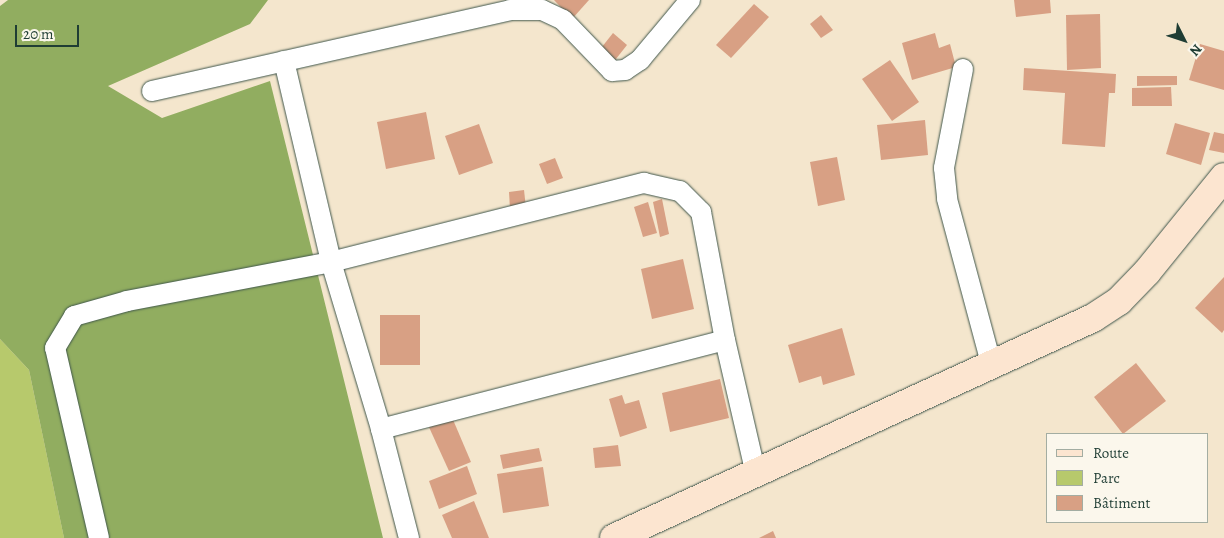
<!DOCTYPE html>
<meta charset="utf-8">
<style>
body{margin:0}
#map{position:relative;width:1224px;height:538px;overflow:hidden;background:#f4e6cd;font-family:Alegreya,serif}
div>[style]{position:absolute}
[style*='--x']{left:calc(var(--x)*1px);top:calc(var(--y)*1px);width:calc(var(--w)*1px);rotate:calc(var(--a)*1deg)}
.green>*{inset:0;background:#b7c96c}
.forest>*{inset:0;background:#91ad60}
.building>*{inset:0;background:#d8a084}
.roads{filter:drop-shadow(0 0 1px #3f564b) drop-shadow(0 0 1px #3f564b)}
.street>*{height:20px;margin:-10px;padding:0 10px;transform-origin:10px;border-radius:10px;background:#fff}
.secondary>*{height:28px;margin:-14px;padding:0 14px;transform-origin:14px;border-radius:14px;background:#fce5d0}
span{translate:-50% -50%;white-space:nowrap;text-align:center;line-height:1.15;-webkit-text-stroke:5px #fbf7ec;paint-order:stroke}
.legend{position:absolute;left:1046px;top:433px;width:162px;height:90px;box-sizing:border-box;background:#fbf7ec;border:1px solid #a3ada2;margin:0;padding:6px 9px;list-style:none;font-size:15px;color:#1f3d34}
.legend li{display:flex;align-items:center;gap:10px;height:25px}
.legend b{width:25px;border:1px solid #a3ada2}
.north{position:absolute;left:1159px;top:15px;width:50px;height:50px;-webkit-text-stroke:4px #fbf7ec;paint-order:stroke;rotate:131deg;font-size:14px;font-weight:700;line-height:20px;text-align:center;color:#1f3d34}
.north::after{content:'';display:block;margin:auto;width:18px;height:22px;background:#1f3d34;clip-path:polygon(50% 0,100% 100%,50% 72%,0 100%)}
.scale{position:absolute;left:15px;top:25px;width:64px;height:22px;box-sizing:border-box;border:2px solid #1f3d34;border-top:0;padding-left:6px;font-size:15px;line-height:18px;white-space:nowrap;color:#1f3d34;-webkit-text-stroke:4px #fbf7ec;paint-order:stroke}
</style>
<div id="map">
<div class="green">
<div style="clip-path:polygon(0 339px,29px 370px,64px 538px,0 538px)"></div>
</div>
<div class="forest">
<div style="clip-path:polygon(8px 0,268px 0,250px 24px,108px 86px,162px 118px,270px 81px,383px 538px,64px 538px,29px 370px,0 339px,0 6px)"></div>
</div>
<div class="building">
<div style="clip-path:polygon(554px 0,589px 0,572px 19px)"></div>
<div style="clip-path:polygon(1014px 0,1050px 0,1051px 13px,1016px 17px)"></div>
<div style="clip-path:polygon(754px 4px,769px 17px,731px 58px,716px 45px)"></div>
<div style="clip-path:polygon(1100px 14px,1101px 68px,1067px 70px,1066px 15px)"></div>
<div style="clip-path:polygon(821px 15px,833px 30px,821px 38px,810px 24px)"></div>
<div style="clip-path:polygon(613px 33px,627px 45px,608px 69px,594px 57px)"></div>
<div style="clip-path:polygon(935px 33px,939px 48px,950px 44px,956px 67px,912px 80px,902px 43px)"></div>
<div style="clip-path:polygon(1200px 44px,1224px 51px,1224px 90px,1189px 80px)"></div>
<div style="clip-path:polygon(890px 60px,919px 102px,892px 121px,862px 79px)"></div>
<div style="clip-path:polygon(1024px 68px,1116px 74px,1115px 93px,1109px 93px,1105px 147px,1062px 144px,1065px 93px,1023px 90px)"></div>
<div style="clip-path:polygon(1137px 76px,1177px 76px,1177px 85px,1137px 86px)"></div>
<div style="clip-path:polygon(1171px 87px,1172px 106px,1132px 106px,1132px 88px)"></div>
<div style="clip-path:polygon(426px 112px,435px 159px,386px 169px,377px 122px)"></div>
<div style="clip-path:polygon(925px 120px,928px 155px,881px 160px,877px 125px)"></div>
<div style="clip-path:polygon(1175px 123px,1210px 133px,1201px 165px,1166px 154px)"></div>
<div style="clip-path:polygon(479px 124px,493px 163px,459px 175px,445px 136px)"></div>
<div style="clip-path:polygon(1214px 132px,1224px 134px,1224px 153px,1209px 150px)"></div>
<div style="clip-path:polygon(837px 157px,845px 200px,818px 206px,810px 162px)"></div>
<div style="clip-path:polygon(555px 158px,563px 178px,547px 184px,539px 164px)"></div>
<div style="clip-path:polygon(524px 190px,526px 208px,510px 209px,509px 192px)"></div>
<div style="clip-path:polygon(662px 199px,669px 234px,660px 237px,653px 202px)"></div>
<div style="clip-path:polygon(648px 202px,657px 233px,643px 237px,634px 207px)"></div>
<div style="clip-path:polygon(683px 259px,694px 309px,652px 319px,641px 269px)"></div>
<div style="clip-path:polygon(1224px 277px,1224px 330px,1222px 333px,1195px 308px)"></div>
<div style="clip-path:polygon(380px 315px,420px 315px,420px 365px,380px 365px)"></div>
<div style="clip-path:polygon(842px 328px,855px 375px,823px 385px,821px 376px,799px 383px,788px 345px)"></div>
<div style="clip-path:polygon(1136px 363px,1166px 401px,1123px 434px,1094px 397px)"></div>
<div style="clip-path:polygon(720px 379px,729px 418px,670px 432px,662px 393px)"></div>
<div style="clip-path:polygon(622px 395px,625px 404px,639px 400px,647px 428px,620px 437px,609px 399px)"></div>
<div style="clip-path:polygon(451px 415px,471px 462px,449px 471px,428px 425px)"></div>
<div style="clip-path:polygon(618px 445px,621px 466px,595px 468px,593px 448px)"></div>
<div style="clip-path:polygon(539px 448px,542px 461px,503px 469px,500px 455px)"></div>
<div style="clip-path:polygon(467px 466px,477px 494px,439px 509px,429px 481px)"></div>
<div style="clip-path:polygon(543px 467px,549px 506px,503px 513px,497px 474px)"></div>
<div style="clip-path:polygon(474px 501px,489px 538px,452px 538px,442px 515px)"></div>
<div style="clip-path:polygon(773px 531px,776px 538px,759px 538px)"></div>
</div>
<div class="roads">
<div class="street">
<div style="--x:284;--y:61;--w:206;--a:76.8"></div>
<div style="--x:331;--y:262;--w:174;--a:73.3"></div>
<div style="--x:381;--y:429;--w:113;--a:75.6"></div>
<div style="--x:963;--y:69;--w:101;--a:100.9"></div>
<div style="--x:944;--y:168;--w:31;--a:84"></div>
<div style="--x:947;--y:199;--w:170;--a:75"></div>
<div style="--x:152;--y:91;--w:367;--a:-12.7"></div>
<div style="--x:510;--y:10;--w:32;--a:0"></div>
<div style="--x:542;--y:10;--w:23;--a:25"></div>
<div style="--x:563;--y:20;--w:71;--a:46.1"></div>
<div style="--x:612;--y:71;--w:13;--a:-4"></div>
<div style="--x:625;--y:70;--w:18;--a:-34"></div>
<div style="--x:640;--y:60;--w:78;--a:-50.2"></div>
<div style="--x:381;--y:429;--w:355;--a:-14.5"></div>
<div style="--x:99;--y:538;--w:195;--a:-103"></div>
<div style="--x:55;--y:348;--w:37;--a:-59"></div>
<div style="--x:74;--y:316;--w:55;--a:-15.8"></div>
<div style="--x:127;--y:301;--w:208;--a:-10.8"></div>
<div style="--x:331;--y:262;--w:323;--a:-14.2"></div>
<div style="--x:644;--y:183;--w:37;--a:13"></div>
<div style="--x:680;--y:191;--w:30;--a:45"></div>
<div style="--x:701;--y:212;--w:130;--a:79.4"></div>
<div style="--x:725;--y:340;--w:138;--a:77"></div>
</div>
<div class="secondary">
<div style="--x:614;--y:538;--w:527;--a:-24.67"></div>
<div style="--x:1093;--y:318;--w:31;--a:-33"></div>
<div style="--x:1119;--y:301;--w:40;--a:-46"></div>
<div style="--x:1147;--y:272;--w:122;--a:-51"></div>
</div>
</div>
<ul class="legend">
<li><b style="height:6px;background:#fce5d0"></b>Route</li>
<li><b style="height:14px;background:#b7c96c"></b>Parc</li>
<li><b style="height:14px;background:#d8a084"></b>Bâtiment</li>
</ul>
<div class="north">N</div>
<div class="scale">20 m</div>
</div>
